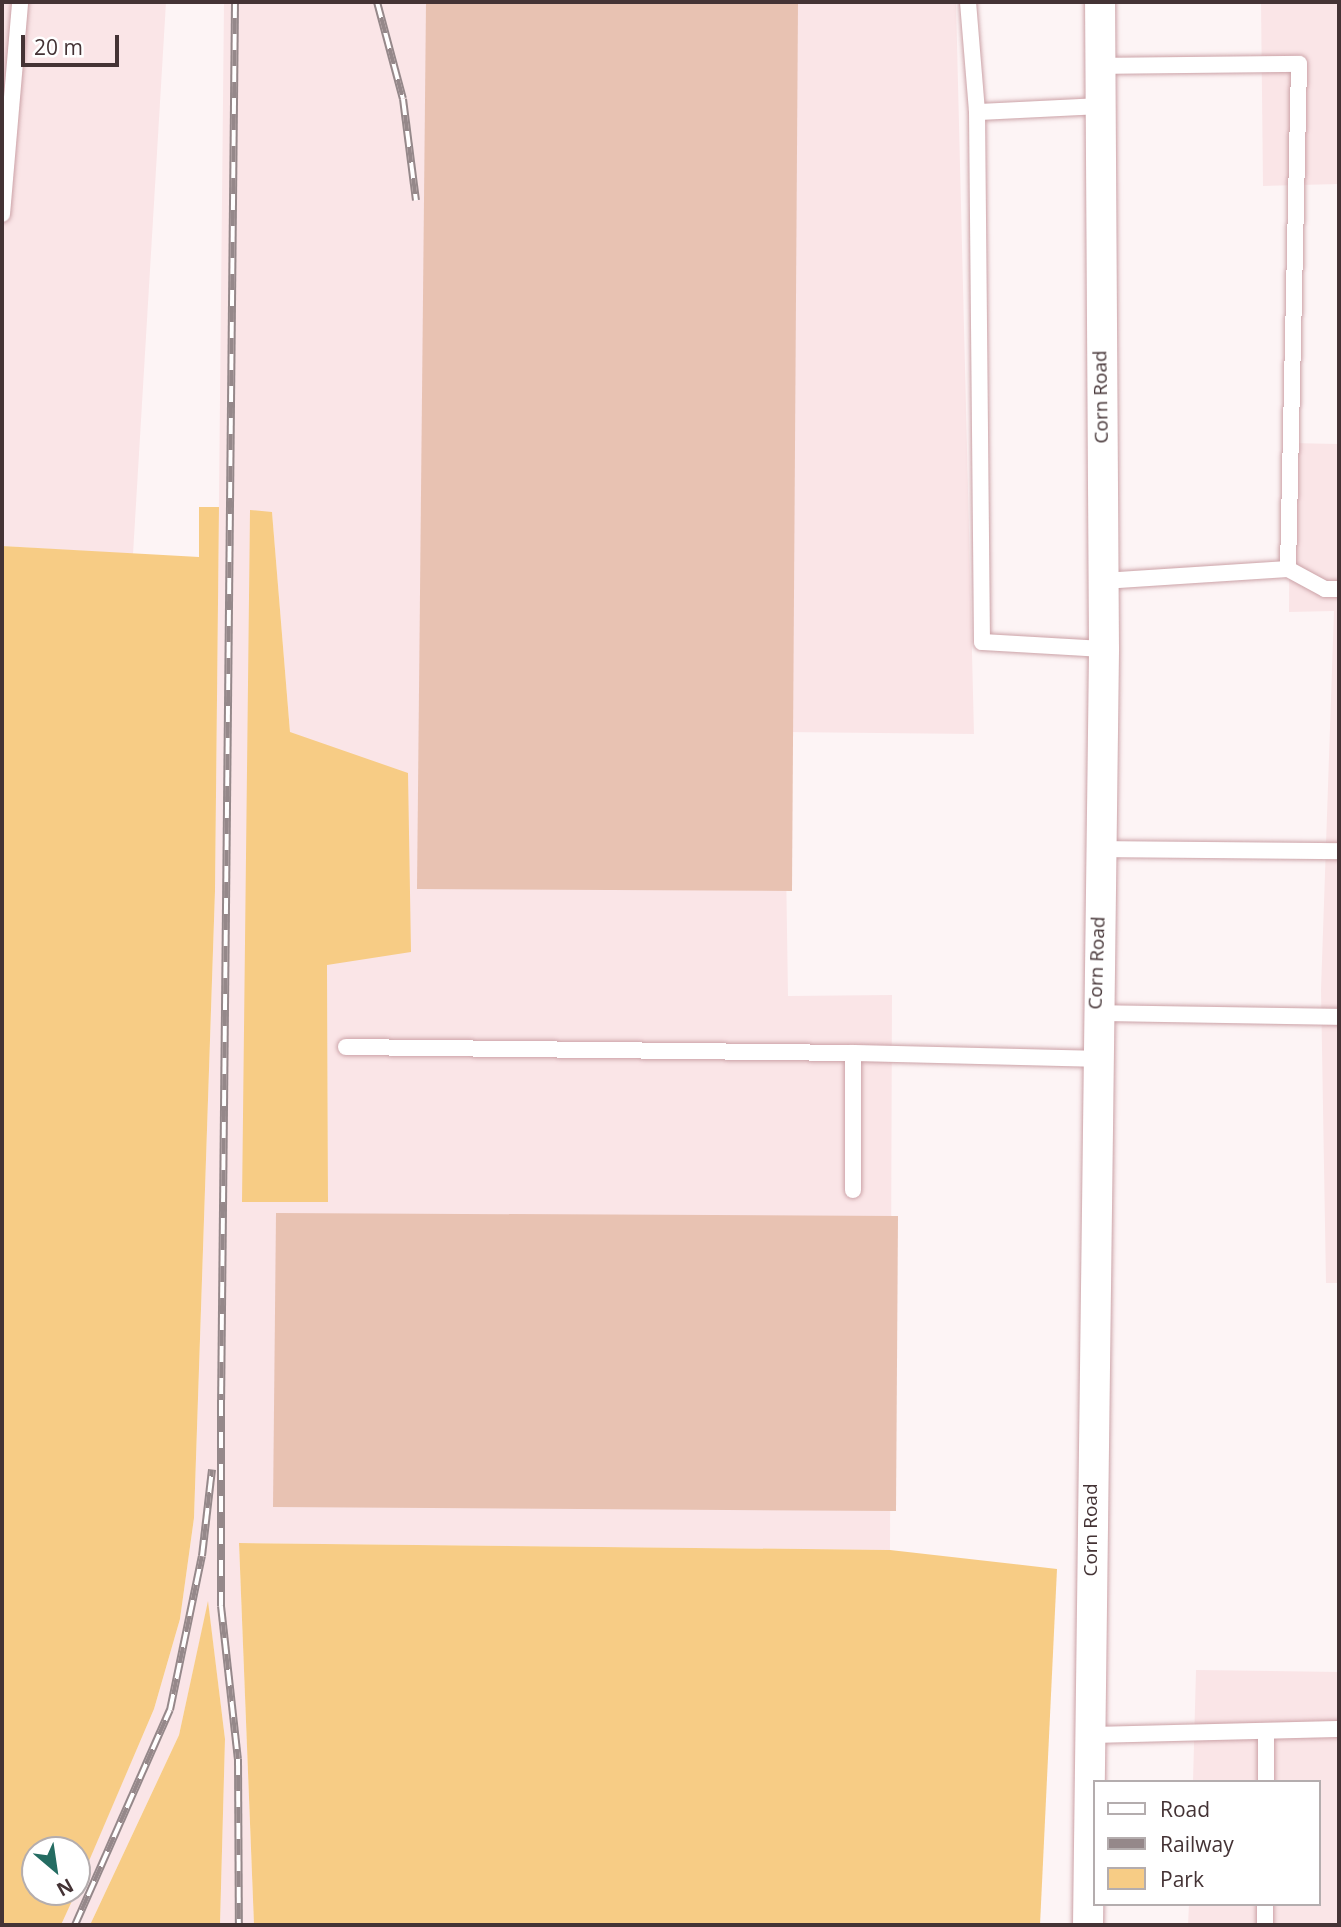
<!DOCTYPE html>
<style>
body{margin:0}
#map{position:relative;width:1341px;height:1927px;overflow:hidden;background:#fdf4f5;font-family:"Open Sans",sans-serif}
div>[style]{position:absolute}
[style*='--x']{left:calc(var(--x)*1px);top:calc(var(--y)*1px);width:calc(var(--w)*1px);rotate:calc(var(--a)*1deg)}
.built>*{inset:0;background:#fae5e7}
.green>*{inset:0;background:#f7cc85}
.building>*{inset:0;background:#e8c2b2}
.roads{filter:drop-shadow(0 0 2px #cba2a7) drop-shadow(0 0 2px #cba2a7)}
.service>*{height:16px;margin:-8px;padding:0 8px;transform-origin:8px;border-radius:8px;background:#fff}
.minor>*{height:30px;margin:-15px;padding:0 15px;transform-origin:15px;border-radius:15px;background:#fff}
.rail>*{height:8px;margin-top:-4px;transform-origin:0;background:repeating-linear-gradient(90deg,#fff 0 16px,#95888a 0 32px);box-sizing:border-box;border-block:2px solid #95888a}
span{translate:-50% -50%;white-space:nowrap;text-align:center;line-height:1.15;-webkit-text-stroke:5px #fff;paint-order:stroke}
.street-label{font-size:19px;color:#443335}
.frame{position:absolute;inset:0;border:4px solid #443335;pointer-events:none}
.legend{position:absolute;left:1093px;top:1780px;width:228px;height:126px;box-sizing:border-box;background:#fff;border:2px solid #b4adae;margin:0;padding:9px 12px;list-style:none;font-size:21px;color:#443335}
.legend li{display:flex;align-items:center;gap:14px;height:35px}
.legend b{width:35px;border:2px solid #b4adae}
.north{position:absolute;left:21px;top:1836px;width:70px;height:70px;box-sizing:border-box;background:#fff;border:2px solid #b4adae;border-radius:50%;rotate:151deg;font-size:19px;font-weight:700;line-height:28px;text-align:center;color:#443335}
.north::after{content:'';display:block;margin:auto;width:24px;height:32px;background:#246c62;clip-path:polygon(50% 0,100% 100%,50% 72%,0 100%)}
.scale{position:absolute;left:21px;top:35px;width:98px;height:32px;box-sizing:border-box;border:4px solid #443335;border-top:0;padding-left:9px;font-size:21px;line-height:24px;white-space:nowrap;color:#443335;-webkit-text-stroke:5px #fff;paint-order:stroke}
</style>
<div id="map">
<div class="built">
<div style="clip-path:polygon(2px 2px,166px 2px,133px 554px,2px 546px)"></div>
<div style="clip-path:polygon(evenodd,224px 2px,956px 2px,974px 734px,784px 732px,788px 996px,892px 995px,890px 1550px,239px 1543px,254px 1925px,220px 1925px,225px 1739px,208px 1603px,179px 1735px,90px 1925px,61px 1925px,154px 1709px,180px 1619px,194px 1518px,215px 891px,224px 2px,250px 511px,272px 513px,290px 732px,327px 965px,328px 1202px,249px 958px,250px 511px)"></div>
<div style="clip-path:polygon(1261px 2px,1339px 2px,1339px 184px,1263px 186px)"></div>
<div style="clip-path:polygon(1290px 443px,1339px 444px,1339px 1283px,1326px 1283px,1321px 990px,1334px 611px,1289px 612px)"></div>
<div style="clip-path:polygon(1196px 1670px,1339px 1672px,1339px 1925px,1188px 1925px,1189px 1904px,1318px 1904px,1318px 1782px,1193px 1782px)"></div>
</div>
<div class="green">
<div style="clip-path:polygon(199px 507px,219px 507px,215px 891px,194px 1518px,180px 1619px,154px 1709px,77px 1889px,77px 1850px,35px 1850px,35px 1892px,76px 1892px,61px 1925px,2px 1925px,2px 546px,199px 557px)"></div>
<div style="clip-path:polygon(250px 510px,272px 512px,290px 732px,408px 773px,411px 952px,327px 965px,328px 1202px,242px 1202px)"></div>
<div style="clip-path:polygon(239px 1543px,890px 1550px,1057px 1569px,1040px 1925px,254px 1925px)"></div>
<div style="clip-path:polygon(208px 1601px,225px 1739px,220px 1925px,90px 1925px,179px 1735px)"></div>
</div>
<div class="building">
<div style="clip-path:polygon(426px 2px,798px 2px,792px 891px,417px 889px)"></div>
<div style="clip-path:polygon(276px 1213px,898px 1216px,896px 1511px,273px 1507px)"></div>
</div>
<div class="roads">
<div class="service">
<div style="--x:968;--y:2;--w:110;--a:85.3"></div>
<div style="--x:977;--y:112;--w:530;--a:89.46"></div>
<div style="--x:982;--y:642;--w:122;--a:3.3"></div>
<div style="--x:1098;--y:66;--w:201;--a:-0.6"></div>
<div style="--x:1299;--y:64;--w:505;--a:91.25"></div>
<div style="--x:977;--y:112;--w:121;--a:-2.8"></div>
<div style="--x:2;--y:214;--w:213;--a:-85.1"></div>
<div style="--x:1103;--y:581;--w:185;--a:-3.7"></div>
<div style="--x:1288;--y:569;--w:42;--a:28.4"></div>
<div style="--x:1325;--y:589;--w:14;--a:0"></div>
<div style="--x:1100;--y:849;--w:239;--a:0.5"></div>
<div style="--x:1096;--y:1013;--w:243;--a:0.9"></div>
<div style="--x:346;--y:1047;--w:507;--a:0.68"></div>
<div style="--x:853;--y:1190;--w:137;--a:-90"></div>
<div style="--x:853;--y:1053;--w:242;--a:1.4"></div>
<div style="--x:1090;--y:1735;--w:249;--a:-1.4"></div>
<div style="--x:1266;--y:1782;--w:50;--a:-90"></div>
<div style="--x:1265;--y:1925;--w:21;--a:-90"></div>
</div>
<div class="minor">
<div style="--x:1088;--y:1925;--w:1276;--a:-89.28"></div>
<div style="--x:1104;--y:649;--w:647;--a:-90.35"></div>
</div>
</div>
<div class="rail">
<div style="--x:235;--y:2;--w:1398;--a:90.57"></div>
<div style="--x:221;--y:1400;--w:206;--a:90"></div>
<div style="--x:221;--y:1606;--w:154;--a:83.7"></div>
<div style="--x:238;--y:1759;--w:166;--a:89.7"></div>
<div style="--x:377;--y:2;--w:100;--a:75"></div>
<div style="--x:403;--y:99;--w:102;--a:82.7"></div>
<div style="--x:75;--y:1925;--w:235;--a:-66.2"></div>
<div style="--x:170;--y:1710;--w:157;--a:-78.3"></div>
<div style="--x:202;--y:1556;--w:87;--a:-83.4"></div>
</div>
<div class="street-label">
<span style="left:1101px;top:397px;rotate:-91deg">Corn Road</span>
<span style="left:1097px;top:963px;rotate:-88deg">Corn Road</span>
<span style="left:1091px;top:1530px;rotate:-90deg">Corn Road</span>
</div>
<div class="frame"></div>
<ul class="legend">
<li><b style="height:9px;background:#fff"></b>Road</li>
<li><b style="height:9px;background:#95888a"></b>Railway</li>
<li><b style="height:19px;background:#f7cc85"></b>Park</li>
</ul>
<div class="north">N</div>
<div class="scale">20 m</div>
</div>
